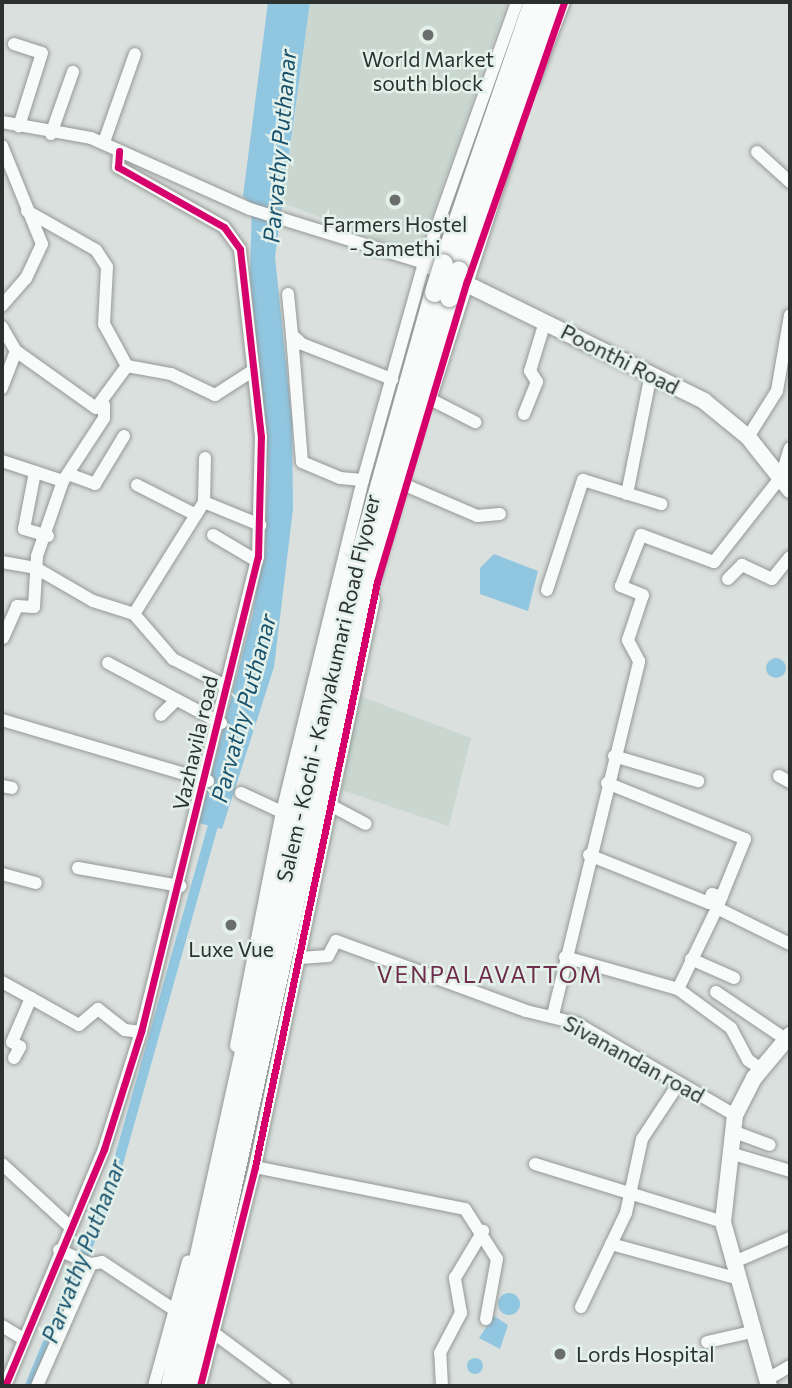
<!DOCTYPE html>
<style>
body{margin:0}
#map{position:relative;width:792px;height:1388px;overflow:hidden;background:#dae0dd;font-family:Commissioner,sans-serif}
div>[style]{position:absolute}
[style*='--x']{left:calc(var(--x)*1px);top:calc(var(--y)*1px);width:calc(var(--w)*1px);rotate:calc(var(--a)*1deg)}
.built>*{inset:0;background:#c9d7d0}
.water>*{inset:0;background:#91c6e0}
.round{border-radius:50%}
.canal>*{height:10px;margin:-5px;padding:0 5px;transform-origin:5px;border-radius:5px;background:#91c6e0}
.roads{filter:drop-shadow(0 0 2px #949896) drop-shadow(0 0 2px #949896)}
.minor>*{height:12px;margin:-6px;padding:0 6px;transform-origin:6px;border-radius:6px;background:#f9fafa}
.major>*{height:16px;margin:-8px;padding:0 8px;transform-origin:8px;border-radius:8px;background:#f9fafa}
.highway>*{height:19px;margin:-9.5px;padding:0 9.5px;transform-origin:9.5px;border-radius:9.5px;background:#f9fafa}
.bridges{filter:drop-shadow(0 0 2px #949896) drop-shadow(0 0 2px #949896)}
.highway-bridge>*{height:19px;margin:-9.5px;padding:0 9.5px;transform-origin:9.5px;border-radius:9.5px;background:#f9fafa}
.cycleway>*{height:7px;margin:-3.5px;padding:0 3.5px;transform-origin:3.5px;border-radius:3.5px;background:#d6006c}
.dots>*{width:19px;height:19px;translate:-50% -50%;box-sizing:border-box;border:4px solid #e3f1ea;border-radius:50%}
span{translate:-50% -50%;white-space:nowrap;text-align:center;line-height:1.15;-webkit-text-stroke:5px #e3f1ea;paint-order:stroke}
.poi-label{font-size:21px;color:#2c312f}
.left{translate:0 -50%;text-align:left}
.street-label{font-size:21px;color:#2c312f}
.water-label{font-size:23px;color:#17516c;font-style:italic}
.neighbourhood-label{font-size:23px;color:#6f2d4c;letter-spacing:2px}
.frame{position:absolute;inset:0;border:4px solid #2c312f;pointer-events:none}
</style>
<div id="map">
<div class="built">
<div style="clip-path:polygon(310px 2px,507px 2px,418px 255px,283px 203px)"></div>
<div style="clip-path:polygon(357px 695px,471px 738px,449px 826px,342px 790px)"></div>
</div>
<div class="water">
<div style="clip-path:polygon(268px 2px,310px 2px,275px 257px,292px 421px,293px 509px,274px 667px,222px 829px,199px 823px,253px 613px,265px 536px,268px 473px,250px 274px,252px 205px,243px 196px)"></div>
<div style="clip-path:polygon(494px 554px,538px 571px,528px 611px,480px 594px,480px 568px)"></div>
<div class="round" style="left:766px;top:658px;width:20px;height:20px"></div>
<div class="round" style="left:498px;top:1293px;width:22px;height:22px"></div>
<div style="clip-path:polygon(494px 1316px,508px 1325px,500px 1349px,479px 1338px)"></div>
<div class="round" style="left:467px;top:1358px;width:16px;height:16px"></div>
</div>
<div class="canal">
<div style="--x:30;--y:1386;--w:210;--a:-67.6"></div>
<div style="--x:110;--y:1192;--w:392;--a:-74.3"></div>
</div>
<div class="roads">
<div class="minor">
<div style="--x:14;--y:44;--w:29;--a:18"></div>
<div style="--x:42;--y:53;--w:77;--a:107.5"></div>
<div style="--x:533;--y:83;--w:87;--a:-69.1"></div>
<div style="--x:2;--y:122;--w:90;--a:10.2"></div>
<div style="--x:91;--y:138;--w:174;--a:24.1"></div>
<div style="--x:250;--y:209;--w:182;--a:17.2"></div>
<div style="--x:51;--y:134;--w:66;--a:-70.5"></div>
<div style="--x:104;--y:142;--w:93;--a:-70.6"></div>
<div style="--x:2;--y:146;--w:106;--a:67.8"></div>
<div style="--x:42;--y:244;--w:38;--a:115"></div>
<div style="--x:26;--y:278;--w:37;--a:131"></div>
<div style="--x:757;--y:152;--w:45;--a:42.3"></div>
<div style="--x:27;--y:211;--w:79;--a:29.5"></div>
<div style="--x:96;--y:250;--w:20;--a:57"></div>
<div style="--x:107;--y:267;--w:57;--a:93"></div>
<div style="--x:104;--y:324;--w:48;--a:61.3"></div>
<div style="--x:288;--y:294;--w:41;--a:84.4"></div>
<div style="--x:292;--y:335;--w:13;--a:42"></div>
<div style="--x:302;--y:344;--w:97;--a:21.3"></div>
<div style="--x:2;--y:327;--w:28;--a:60"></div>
<div style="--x:16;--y:351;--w:40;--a:111"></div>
<div style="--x:292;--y:335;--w:127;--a:85.5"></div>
<div style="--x:302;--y:462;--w:41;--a:22.8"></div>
<div style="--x:340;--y:478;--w:23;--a:5"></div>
<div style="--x:16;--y:351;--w:98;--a:35.5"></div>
<div style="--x:96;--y:408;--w:52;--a:-53.6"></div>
<div style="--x:127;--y:366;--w:45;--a:10.3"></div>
<div style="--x:171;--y:374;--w:49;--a:25.5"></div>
<div style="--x:215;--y:395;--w:46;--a:-32.7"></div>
<div style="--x:430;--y:399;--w:51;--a:27.1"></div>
<div style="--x:429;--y:403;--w:279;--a:-72.3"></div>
<div style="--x:524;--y:414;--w:35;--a:-68"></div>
<div style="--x:537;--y:382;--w:13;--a:-122"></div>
<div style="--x:530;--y:371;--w:51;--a:-73"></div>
<div style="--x:748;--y:437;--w:54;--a:-57.8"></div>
<div style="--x:777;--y:391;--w:77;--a:-80.3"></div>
<div style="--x:2;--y:461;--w:64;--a:18.2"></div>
<div style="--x:35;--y:472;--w:58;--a:100.9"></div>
<div style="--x:24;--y:529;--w:25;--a:16"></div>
<div style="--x:68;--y:474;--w:29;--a:20"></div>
<div style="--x:95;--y:484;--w:56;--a:-58.9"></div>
<div style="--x:137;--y:485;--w:66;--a:27"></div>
<div style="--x:405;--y:485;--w:78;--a:23.3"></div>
<div style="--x:477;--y:516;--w:23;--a:-5"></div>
<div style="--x:627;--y:494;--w:122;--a:-78.7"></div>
<div style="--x:204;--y:502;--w:44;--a:-88.7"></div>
<div style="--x:213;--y:535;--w:51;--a:30.6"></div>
<div style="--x:2;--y:562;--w:35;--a:10"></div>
<div style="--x:36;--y:568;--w:66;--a:30.1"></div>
<div style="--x:93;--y:601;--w:43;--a:17.6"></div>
<div style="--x:134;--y:614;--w:60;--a:49.1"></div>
<div style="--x:173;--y:659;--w:59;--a:27"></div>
<div style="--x:728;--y:579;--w:20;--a:-45"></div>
<div style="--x:742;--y:565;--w:33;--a:25"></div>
<div style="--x:772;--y:579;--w:28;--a:-51"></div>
<div style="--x:547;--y:590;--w:116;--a:-71.9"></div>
<div style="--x:583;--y:480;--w:82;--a:17.1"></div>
<div style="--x:134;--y:614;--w:132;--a:-58"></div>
<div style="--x:204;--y:502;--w:61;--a:22.3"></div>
<div style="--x:3;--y:638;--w:35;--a:-66"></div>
<div style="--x:17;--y:606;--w:17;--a:3"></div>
<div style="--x:34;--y:607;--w:51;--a:-86.6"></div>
<div style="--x:37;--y:556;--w:79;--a:-70.9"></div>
<div style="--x:63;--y:481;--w:75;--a:-56.9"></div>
<div style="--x:104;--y:418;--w:13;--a:-90"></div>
<div style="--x:108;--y:663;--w:128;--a:28"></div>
<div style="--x:161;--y:715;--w:21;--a:-45"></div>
<div style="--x:2;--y:720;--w:215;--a:16.5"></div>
<div style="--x:614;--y:756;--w:88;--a:16.6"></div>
<div style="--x:779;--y:776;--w:13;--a:29"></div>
<div style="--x:607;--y:783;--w:149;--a:22.1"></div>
<div style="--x:745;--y:839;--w:74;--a:112.1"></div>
<div style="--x:717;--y:908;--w:81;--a:26.3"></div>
<div style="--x:2;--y:786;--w:10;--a:11"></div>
<div style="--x:241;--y:793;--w:45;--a:24.9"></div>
<div style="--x:332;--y:806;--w:38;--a:28"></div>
<div style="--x:589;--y:855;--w:129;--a:21.8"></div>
<div style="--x:709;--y:903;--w:9;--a:-72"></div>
<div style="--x:712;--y:894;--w:10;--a:17"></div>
<div style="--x:78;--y:868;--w:104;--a:10"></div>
<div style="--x:2;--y:874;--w:35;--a:15"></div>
<div style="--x:717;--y:908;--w:90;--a:115.7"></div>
<div style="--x:678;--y:989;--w:66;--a:36.3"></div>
<div style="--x:731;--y:1028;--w:36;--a:62"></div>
<div style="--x:748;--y:1060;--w:16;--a:35"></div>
<div style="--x:565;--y:957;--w:117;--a:15.8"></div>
<div style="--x:300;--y:958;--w:28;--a:-4"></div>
<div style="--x:328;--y:956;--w:17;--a:-62"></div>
<div style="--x:336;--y:941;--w:202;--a:20.2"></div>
<div style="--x:526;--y:1011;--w:51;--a:13.5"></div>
<div style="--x:576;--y:1023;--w:184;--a:30.1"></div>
<div style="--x:691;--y:959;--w:47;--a:23.8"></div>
<div style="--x:2;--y:982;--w:33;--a:29"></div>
<div style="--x:716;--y:992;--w:86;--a:34.1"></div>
<div style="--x:553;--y:1015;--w:364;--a:-76.3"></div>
<div style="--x:639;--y:661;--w:24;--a:-118"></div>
<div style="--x:628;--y:640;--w:47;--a:-71.6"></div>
<div style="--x:643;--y:595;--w:24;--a:-158"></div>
<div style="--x:621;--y:586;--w:55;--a:-68.6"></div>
<div style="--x:641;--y:535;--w:78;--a:20.3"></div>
<div style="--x:714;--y:562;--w:108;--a:-51.8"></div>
<div style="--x:781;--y:477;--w:30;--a:-73"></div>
<div style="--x:236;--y:1046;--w:238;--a:-78.9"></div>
<div style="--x:282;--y:812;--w:342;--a:-76.3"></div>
<div style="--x:363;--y:480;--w:225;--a:-74.3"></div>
<div style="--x:424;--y:263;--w:277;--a:-70.4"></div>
<div style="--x:14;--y:1058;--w:13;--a:-61"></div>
<div style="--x:20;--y:1047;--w:9;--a:-148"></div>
<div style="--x:12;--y:1042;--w:48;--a:-66.6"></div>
<div style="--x:31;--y:998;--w:55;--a:29.4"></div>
<div style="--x:79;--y:1025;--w:25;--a:-40"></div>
<div style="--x:98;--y:1009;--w:34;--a:38"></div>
<div style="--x:125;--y:1030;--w:16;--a:7"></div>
<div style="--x:732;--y:1131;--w:40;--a:20.2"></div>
<div style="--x:730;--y:1153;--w:63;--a:16.7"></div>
<div style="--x:2;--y:1164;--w:90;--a:42.7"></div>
<div style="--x:535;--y:1164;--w:197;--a:17.1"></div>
<div style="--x:255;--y:1167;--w:214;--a:11.3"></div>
<div style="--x:465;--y:1209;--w:59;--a:57.4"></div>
<div style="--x:497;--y:1259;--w:61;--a:100.4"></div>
<div style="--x:611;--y:1244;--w:129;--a:15.3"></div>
<div style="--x:59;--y:1250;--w:35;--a:24"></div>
<div style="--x:732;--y:1263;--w:63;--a:-23.3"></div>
<div style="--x:581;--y:1307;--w:104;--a:-64.4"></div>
<div style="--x:626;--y:1213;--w:76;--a:-77.8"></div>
<div style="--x:642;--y:1139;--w:67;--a:-56.5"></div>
<div style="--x:2;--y:1326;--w:26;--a:31"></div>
<div style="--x:207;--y:1328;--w:97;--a:36.6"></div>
<div style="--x:707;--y:1342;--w:45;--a:-12.8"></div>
<div style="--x:766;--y:1380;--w:28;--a:-30"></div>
<div style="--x:5;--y:1386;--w:257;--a:-67.3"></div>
<div style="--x:104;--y:1149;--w:123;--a:-72.5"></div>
<div style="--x:141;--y:1032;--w:489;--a:-76.2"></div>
<div style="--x:258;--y:557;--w:120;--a:-88.6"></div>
<div style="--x:261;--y:437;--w:189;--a:-96.4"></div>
<div style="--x:240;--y:249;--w:27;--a:-126"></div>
<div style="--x:224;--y:227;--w:122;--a:-150.5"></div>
<div style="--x:118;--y:167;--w:16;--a:-86"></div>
<div style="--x:37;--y:1386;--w:133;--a:-66.1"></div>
<div style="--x:91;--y:1264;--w:11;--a:-10"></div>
<div style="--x:102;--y:1262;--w:96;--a:33.5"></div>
<div style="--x:154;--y:1386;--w:129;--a:-74.7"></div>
<div style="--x:200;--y:1386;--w:226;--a:-75.9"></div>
<div style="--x:255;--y:1167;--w:580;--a:-78.17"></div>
<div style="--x:442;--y:1386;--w:33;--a:-93"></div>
<div style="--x:440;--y:1353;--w:45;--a:-62.3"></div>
<div style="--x:461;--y:1313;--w:36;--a:-100"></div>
<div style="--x:455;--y:1278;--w:55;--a:-59.2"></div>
</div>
<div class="major">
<div style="--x:424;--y:263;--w:312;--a:26.2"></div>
<div style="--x:704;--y:401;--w:57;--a:39.3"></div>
<div style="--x:748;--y:437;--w:68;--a:51.6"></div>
<div style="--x:769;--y:1386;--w:170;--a:-105.7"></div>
<div style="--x:723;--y:1222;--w:108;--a:-83.6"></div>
<div style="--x:735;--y:1115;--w:42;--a:-62.8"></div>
<div style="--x:754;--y:1078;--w:56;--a:-50.1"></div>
</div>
<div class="highway">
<div style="--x:443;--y:263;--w:276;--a:-71"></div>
<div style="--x:458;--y:271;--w:285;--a:-70.9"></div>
<div style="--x:170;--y:1386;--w:742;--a:-77.55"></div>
<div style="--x:330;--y:661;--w:383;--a:-74.3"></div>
<div style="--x:188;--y:1386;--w:738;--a:-77.64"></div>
<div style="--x:346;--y:665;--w:382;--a:-74.4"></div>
</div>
</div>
<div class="bridges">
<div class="highway-bridge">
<div style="--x:434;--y:292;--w:30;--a:-73"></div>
<div style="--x:449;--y:297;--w:28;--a:-71"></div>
</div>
</div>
<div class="cycleway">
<div style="--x:5;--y:1386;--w:257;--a:-67.3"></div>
<div style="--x:104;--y:1149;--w:123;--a:-72.5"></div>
<div style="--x:141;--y:1032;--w:489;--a:-76.2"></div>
<div style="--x:258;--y:557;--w:120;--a:-88.6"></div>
<div style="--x:261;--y:437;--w:189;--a:-96.4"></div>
<div style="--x:240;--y:249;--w:27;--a:-126"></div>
<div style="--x:224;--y:227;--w:122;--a:-150.5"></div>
<div style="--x:118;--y:167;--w:16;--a:-86"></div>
<div style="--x:200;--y:1386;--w:226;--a:-75.9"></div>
<div style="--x:255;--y:1167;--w:598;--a:-78.22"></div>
<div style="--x:377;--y:582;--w:314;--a:-73.4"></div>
<div style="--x:467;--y:281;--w:295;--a:-70.8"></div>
</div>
<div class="dots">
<div style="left:428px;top:35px;background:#696e6c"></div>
<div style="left:395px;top:200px;background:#696e6c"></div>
<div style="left:231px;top:925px;background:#696e6c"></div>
<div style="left:560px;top:1354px;background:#696e6c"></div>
</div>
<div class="poi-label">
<span style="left:428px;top:71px">World Market<br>south block</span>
<span style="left:395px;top:236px">Farmers Hostel<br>- Samethi</span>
<span style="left:231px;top:949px">Luxe Vue</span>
<span class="left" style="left:576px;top:1354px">Lords Hospital</span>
</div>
<div class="street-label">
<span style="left:620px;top:359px;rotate:27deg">Poonthi Road</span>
<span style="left:328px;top:688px;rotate:-77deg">Salem - Kochi - Kanyakumari Road Flyover</span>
<span style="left:195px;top:743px;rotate:-77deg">Vazhavila road</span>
<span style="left:634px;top:1059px;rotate:29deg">Sivanandan road</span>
</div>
<div class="water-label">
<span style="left:279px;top:146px;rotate:-85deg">Parvathy Puthanar</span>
<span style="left:243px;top:708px;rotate:-75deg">Parvathy Puthanar</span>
<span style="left:83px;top:1251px;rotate:-69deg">Parvathy Puthanar</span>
</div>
<div class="neighbourhood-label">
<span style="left:490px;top:974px">VENPALAVATTOM</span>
</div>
<div class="frame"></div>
</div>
